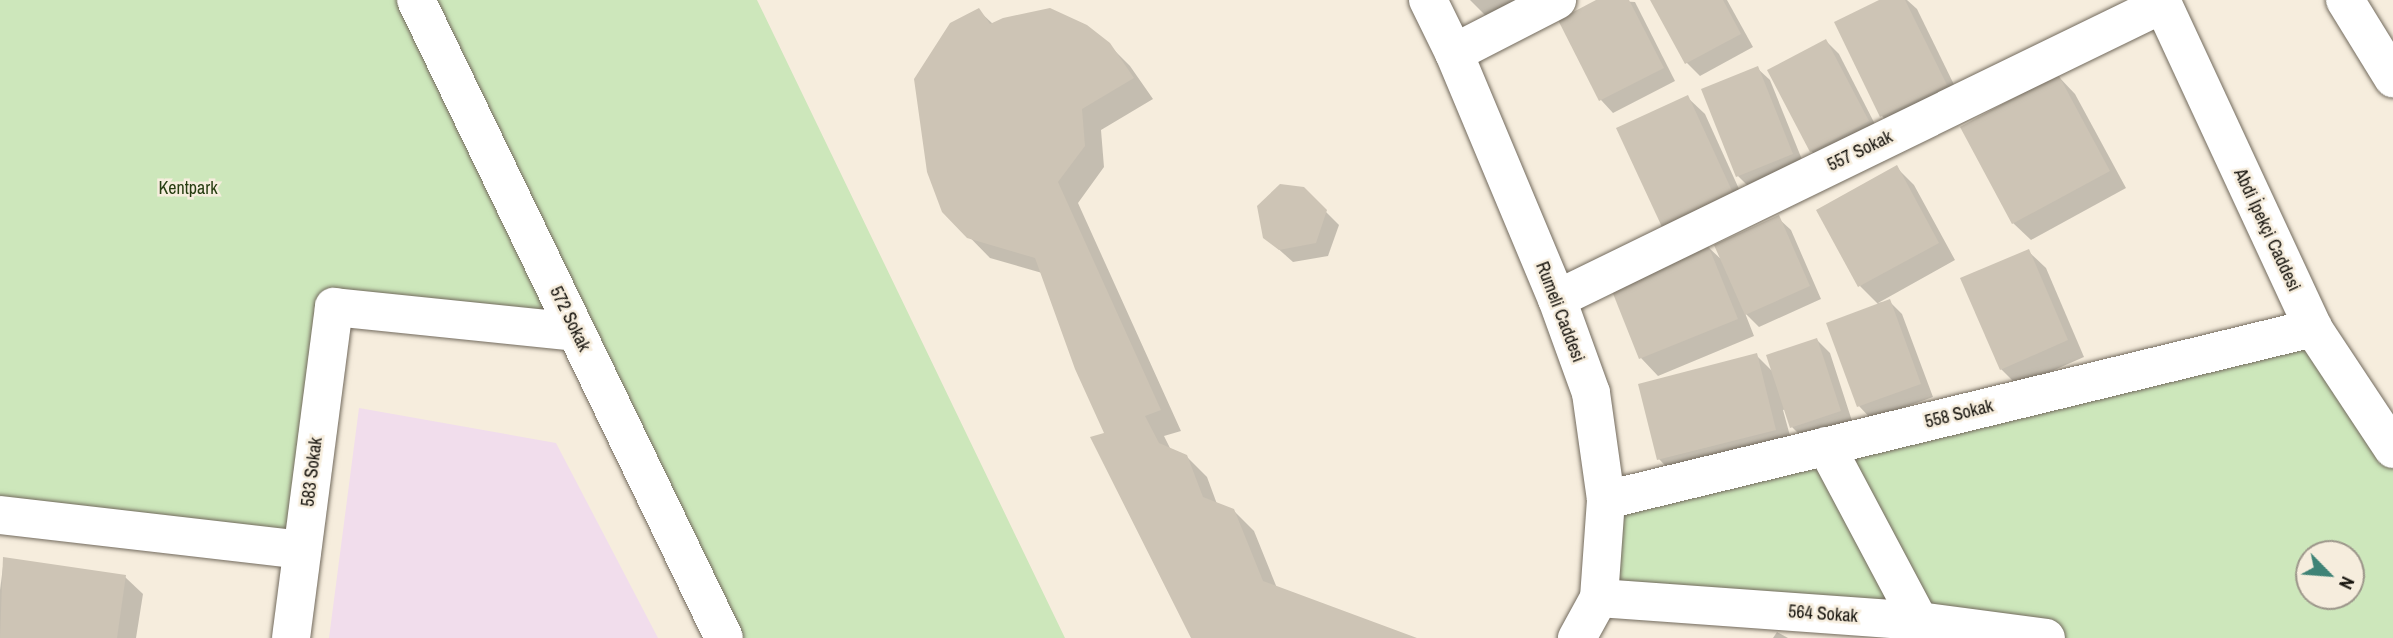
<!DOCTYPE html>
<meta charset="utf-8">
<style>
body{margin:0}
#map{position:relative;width:2393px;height:638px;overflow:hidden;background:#f6eddd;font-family:"Archivo Narrow",sans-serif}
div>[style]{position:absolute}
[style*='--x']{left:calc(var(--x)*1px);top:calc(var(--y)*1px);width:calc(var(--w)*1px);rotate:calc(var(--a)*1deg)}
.education>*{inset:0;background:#f1ddec}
.green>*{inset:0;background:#cde7bb}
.shadow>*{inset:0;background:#0003}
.building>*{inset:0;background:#cdc4b5}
.roads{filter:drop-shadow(0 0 2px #726a5d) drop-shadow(0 0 2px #726a5d)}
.minor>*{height:38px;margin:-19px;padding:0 19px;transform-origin:19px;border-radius:19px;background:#fff}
.tertiary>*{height:38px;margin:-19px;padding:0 19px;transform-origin:19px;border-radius:19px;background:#fff}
span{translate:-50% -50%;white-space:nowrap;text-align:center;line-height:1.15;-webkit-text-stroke:5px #f6eddd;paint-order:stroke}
.street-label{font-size:18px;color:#16130d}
.park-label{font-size:18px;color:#273d11}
.north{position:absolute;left:2295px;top:540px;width:70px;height:70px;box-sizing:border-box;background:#f6eddd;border:2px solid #9c968a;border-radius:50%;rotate:115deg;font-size:19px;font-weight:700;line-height:28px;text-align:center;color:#16130d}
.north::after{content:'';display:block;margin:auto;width:24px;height:32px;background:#3f8376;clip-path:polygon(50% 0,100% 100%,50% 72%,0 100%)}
</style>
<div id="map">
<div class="education">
<div style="clip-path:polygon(359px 408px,556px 443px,658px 638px,329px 638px)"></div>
</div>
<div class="green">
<div style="clip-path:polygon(0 0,757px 0,1065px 638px,724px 638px,576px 332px,334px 307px,302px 550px,0 515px)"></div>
<div style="clip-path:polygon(evenodd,2313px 328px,2393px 449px,2393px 638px,2046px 638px,1599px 598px,1606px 500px,2313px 328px,2309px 554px,2351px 554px,2351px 596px,2309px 596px,2309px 554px)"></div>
</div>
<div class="shadow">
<div style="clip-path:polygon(1470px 0,1522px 0,1487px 17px)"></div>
<div style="clip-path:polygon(1600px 0,1635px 2px,1675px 81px,1613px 113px,1601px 100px)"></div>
<div style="clip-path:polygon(1652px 0,1727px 0,1753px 47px,1700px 76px,1687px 63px)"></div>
<div style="clip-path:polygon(1883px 0,1907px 0,1917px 9px,1963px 103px,1899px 134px,1882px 116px,1836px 23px)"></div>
<div style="clip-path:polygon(978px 10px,993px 24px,1109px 45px,1130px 66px,1153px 99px,1101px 130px,1104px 167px,1078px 203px,1181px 431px,1164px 436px,1171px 450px,1186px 456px,1207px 477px,1217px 504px,1233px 510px,1254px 531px,1277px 588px,1413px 638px,1193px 638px,1042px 273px,990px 258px,944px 211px)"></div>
<div style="clip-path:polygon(1826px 41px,1839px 54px,1880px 134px,1824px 164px,1811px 151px)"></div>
<div style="clip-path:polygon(1757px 68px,1770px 80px,1805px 167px,1751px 189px,1738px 176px)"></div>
<div style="clip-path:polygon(2058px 76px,2075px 94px,2126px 188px,2031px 240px,2013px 223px)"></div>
<div style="clip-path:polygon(1687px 97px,1705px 114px,1749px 211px,1681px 243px)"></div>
<div style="clip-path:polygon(1897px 168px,1914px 185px,1955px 260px,1878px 303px,1889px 301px,1902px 314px,1933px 397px,1871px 419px,1859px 406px,1828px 324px,1879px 305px,1860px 286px)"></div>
<div style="clip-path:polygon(1303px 189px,1339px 225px,1328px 256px,1293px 262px,1265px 237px)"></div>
<div style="clip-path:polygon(1778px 218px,1791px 230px,1821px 299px,1759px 327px,1745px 313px,1754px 336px,1658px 376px,1641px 358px,1612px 287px,1708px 247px,1723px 261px)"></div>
<div style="clip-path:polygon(2028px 251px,2046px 268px,2084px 357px,2018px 386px,2001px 369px)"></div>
<div style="clip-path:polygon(1817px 340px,1830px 353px,1853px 424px,1805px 440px,1792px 427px,1786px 409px,1783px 410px,1793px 447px,1676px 477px,1659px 459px,1756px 355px,1774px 373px)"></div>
<div style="clip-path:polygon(4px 559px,125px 577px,143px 594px,136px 638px,0 638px,0 590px)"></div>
<div style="clip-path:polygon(1777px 632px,1788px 638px,1773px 638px)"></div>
</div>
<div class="building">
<div style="clip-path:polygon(1596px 0,1629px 0,1664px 68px,1599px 101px,1558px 20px)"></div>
<div style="clip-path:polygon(1650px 0,1723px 0,1741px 34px,1685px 64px)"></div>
<div style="clip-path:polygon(1879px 0,1905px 0,1947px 85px,1880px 117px,1834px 22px)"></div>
<div style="clip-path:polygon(979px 8px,990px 24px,1003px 18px,1050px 8px,1087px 25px,1110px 43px,1134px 78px,1082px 109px,1085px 146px,1058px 182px,1161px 410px,1145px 416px,1159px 443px,1187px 455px,1203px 497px,1234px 509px,1263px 581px,1417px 638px,1191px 638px,1090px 437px,1104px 433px,1075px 369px,1035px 258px,967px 238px,942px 212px,927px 172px,914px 79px,950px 23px)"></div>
<div style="clip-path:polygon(1826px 39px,1869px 121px,1810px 152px,1767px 70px)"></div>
<div style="clip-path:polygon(1758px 66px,1793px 154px,1736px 177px,1701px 89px)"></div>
<div style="clip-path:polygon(2058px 74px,2110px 171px,2012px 224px,1960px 127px)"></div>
<div style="clip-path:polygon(1688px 95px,1733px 193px,1662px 227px,1616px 128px)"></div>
<div style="clip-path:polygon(1897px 165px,1939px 243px,1858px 287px,1816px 210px)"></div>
<div style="clip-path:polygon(1280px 184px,1304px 187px,1327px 210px,1316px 243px,1279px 250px,1263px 238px,1257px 206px)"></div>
<div style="clip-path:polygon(1779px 215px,1810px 286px,1745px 315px,1714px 245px)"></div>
<div style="clip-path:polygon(1708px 245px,1738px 319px,1639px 359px,1610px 286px)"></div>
<div style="clip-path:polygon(2029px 249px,2068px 340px,2000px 370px,1960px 278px)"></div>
<div style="clip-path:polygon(1890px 299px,1921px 384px,1857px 407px,1826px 323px)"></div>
<div style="clip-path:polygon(1817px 338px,1841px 411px,1790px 428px,1766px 355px)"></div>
<div style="clip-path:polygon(1757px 353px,1776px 430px,1657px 460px,1638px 384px)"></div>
<div style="clip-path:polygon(3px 557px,126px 575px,117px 638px,0 638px)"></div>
</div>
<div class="roads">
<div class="minor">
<div style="--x:416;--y:0;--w:708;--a:64.23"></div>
<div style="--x:2345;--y:0;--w:92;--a:58.4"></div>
<div style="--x:1454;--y:53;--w:116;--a:-27.2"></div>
<div style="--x:1557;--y:299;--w:674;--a:-25.96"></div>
<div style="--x:1826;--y:446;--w:198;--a:62"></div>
<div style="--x:1919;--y:621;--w:21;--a:45"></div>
<div style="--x:1606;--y:500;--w:728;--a:-13.67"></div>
<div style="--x:0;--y:515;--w:304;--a:6.6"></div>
<div style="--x:1599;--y:598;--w:321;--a:4.1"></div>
<div style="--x:1919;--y:621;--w:128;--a:7.6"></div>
<div style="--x:291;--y:638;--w:334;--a:-82.6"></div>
<div style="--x:334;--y:307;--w:243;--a:5.9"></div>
</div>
<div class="tertiary">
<div style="--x:1428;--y:0;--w:59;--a:63.9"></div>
<div style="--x:1454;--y:53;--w:267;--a:67.3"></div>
<div style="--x:1557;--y:299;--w:100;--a:70.1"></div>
<div style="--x:1591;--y:393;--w:108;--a:82"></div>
<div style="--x:1606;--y:500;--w:98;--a:94.1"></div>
<div style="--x:1599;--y:598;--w:46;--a:118.8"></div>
<div style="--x:2161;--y:0;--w:362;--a:65.1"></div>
<div style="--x:2313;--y:328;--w:145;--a:56.5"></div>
</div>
</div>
<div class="street-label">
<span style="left:1860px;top:151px;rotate:-26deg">557 Sokak</span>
<span style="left:2267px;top:230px;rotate:65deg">Abdi İpekçi Caddesi</span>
<span style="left:1560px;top:312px;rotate:69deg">Rumeli Caddesi</span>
<span style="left:570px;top:319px;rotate:64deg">572 Sokak</span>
<span style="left:1959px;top:414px;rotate:-14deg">558 Sokak</span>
<span style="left:312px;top:472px;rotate:-83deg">583 Sokak</span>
<span style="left:1823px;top:614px;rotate:4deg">564 Sokak</span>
</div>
<div class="park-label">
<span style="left:188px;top:188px">Kentpark</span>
</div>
<div class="north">N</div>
</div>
